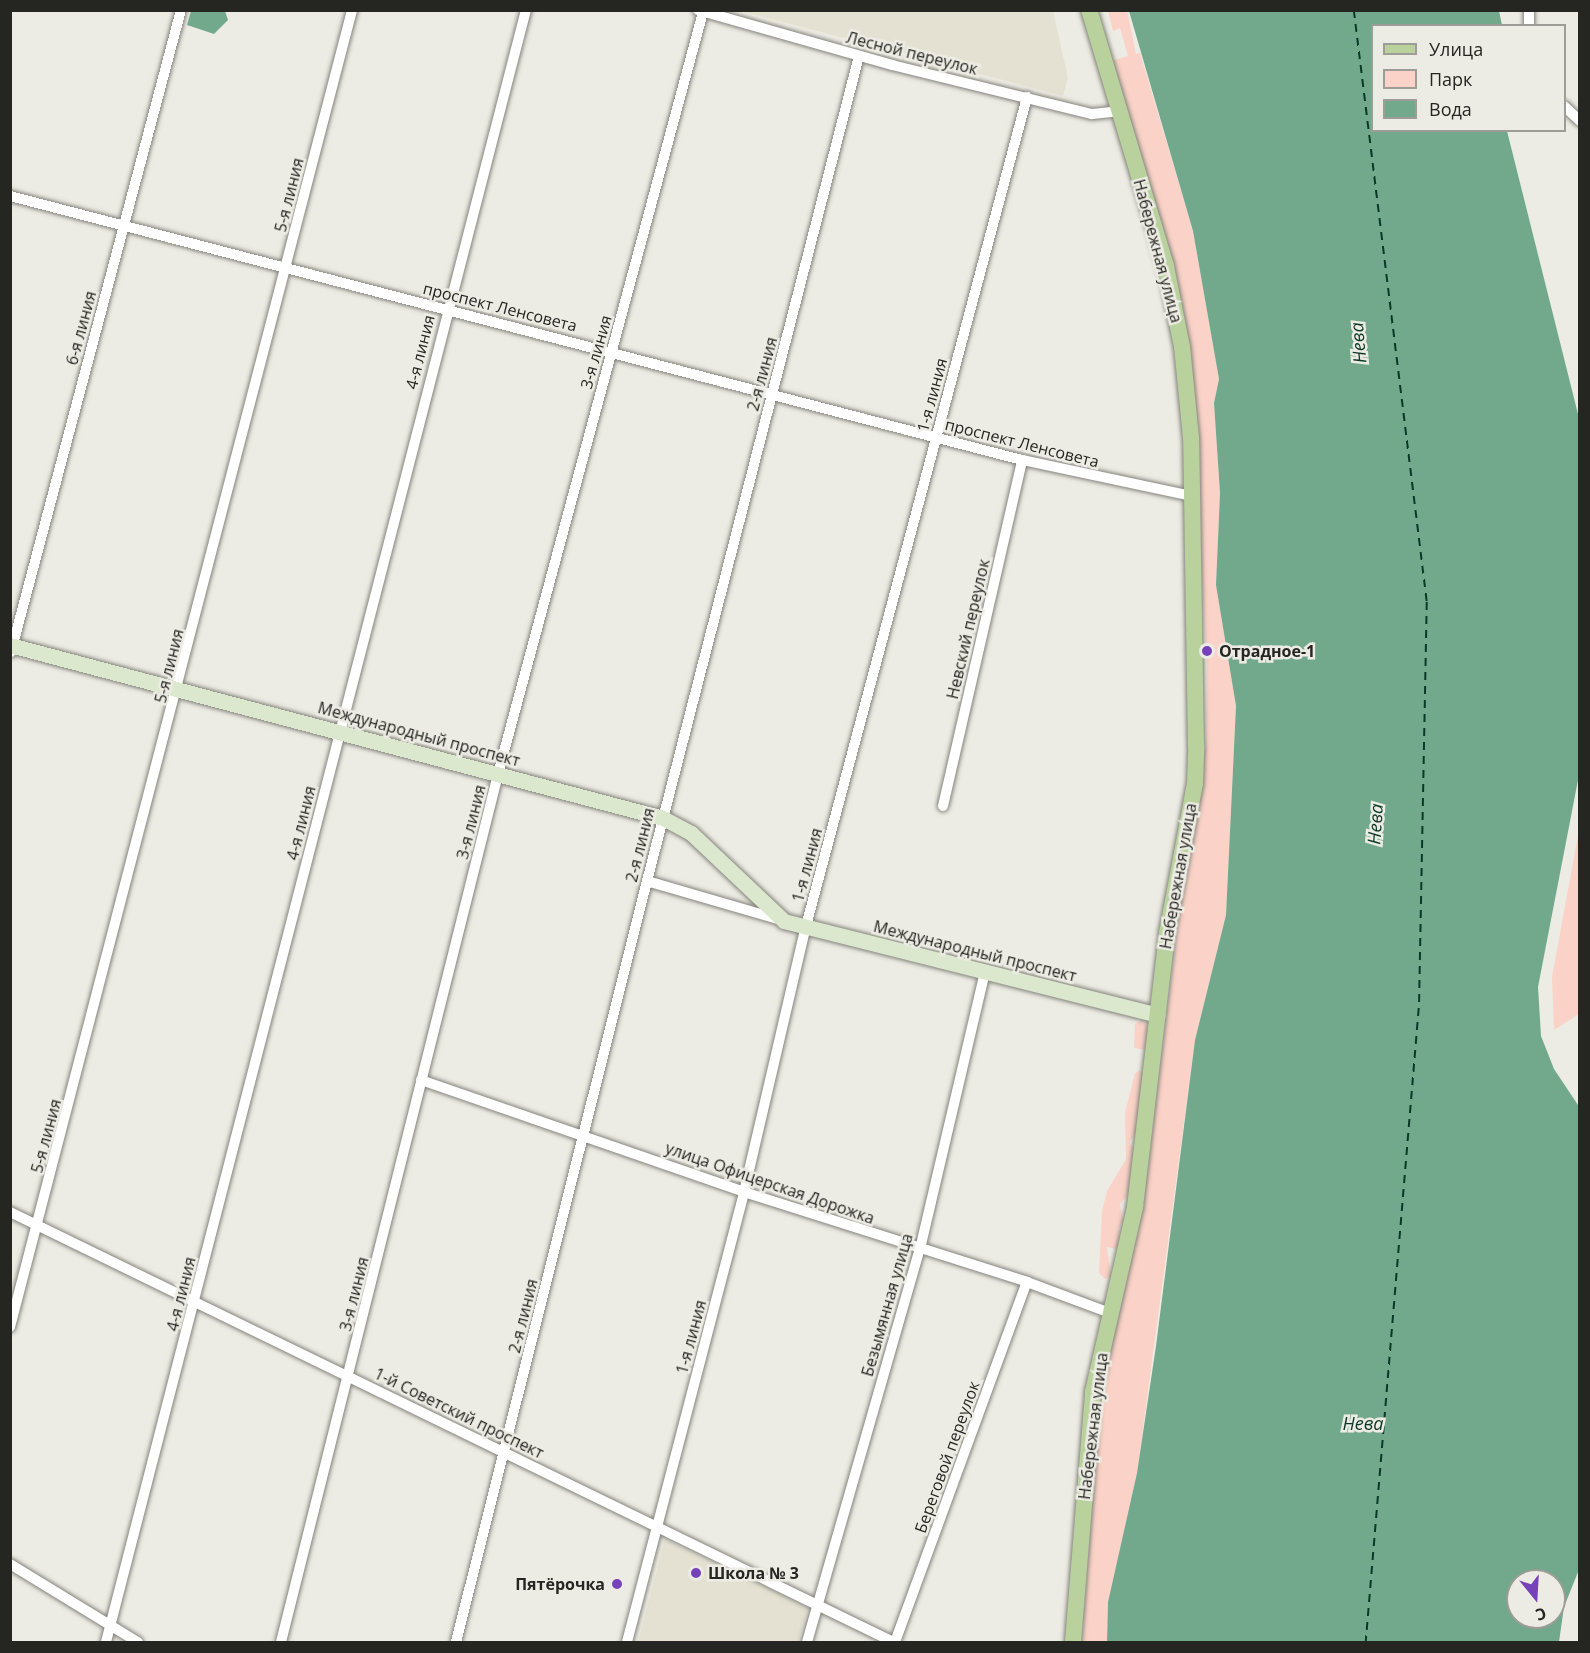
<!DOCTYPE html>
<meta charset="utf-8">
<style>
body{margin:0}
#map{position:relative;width:1590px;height:1653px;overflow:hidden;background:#edece4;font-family:"Open Sans",sans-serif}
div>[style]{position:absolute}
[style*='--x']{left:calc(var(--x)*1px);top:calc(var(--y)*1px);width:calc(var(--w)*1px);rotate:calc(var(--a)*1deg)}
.built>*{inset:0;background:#e4e1d2}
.green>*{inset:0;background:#fad2c7}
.water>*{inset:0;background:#72a98d}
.ferry>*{height:1.5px;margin-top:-0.75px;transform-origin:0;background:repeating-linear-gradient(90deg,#093926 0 8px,transparent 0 14px)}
.roads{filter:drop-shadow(0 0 2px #84837c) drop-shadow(0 0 2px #84837c)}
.street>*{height:10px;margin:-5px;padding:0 5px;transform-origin:5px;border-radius:5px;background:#fff}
.secondary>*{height:15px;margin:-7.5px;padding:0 7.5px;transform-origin:7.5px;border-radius:7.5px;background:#dce8ce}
.primary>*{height:16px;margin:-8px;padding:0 8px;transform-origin:8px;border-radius:8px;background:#b8d19d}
.dots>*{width:16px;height:16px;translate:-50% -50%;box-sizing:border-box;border:3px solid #edece4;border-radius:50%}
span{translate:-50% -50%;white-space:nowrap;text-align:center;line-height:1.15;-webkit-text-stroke:5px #edece4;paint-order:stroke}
.street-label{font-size:16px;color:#252522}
.poi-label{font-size:16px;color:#252522;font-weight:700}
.left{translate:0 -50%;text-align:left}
.right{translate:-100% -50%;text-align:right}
.water-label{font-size:18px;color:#093926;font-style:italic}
.frame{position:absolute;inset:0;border:12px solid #252522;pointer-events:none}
.legend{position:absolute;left:1371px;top:24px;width:195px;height:108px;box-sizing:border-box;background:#edece4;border:2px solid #9d9c96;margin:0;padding:8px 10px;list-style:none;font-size:18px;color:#252522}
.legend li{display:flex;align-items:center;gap:12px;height:30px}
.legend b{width:30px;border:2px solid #9d9c96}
.north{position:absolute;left:1506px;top:1569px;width:60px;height:60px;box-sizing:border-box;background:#edece4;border:2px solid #9d9c96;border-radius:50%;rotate:162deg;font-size:16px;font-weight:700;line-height:24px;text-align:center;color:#252522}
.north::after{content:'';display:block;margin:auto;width:21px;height:27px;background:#7642b9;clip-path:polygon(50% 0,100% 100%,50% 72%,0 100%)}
</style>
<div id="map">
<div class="built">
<div style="clip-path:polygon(741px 11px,1053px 11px,1068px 78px,1063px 96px)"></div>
<div style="clip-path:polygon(665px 1539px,808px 1608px,798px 1642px,638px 1642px)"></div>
</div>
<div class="green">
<div style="clip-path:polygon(1127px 10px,1136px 54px,1140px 53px,1193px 231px,1219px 379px,1214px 403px,1220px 493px,1216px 585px,1236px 706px,1226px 915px,1195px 1040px,1137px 1473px,1108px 1602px,1107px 1642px,1082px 1642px,1101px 1389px,1143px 1207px,1182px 892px,1206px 745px,1207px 666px,1189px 345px,1173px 265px,1111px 61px,1128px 56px,1120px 28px,1113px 31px,1108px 11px)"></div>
<div style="clip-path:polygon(1579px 830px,1579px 1014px,1554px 1030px,1552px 977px)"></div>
<div style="clip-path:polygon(1143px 1019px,1150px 1033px,1145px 1050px,1134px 1048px,1135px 1024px)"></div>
<div style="clip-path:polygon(1140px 1070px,1143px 1073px,1140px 1116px,1137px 1134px,1129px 1142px,1134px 1149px,1129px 1193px,1120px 1204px,1123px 1221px,1119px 1228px,1120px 1244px,1117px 1249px,1107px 1247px,1111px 1276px,1105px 1279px,1099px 1273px,1102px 1211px,1107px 1191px,1126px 1159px,1125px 1113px,1135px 1073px)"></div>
</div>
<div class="water">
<div style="clip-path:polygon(191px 11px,225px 11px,228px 20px,214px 34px,187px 25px)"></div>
<div style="clip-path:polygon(evenodd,1129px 11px,1499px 11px,1502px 25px,1372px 26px,1372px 130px,1507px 131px,1579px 418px,1579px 775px,1538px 987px,1541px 1036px,1554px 1069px,1580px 1108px,1580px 1567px,1564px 1607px,1559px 1642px,1107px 1642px,1108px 1602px,1137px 1473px,1156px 1346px,1195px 1040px,1226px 915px,1236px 706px,1216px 585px,1220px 493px,1214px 403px,1219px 379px,1193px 231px,1129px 11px,1518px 1581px,1554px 1581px,1554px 1617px,1518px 1617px,1518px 1581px)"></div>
</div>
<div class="ferry">
<div style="--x:1354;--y:10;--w:596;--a:82.97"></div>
<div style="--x:1427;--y:602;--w:406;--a:91.1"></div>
<div style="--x:1419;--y:1008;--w:636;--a:94.78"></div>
</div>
<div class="roads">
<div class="street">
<div style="--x:698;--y:10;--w:202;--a:15.8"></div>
<div style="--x:892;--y:65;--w:206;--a:13.8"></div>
<div style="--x:1092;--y:114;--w:27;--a:-6"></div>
<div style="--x:1529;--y:26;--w:16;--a:-90"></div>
<div style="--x:1564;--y:106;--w:22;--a:43"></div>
<div style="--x:10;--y:196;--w:1046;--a:14.62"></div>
<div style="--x:1022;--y:460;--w:174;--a:12"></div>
<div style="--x:11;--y:652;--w:664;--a:-75.17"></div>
<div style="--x:943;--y:806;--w:355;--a:-77.1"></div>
<div style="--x:647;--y:881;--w:140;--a:16.2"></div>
<div style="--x:421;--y:1080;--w:342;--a:19.1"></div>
<div style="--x:744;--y:1192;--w:297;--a:17.6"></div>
<div style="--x:1027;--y:1282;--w:89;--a:20.5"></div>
<div style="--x:10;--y:1212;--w:982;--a:25.96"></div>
<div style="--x:10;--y:1327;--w:1361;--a:-75.44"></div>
<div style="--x:10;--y:1564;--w:150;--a:31.4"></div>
<div style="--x:106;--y:1642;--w:1685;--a:-75.57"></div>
<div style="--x:281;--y:1642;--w:895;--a:-75.96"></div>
<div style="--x:498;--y:774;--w:789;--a:-74.94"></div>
<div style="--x:456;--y:1642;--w:785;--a:-75.91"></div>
<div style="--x:647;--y:881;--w:852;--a:-75.59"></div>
<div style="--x:627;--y:1642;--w:465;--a:-75.4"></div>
<div style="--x:744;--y:1192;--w:273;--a:-76.9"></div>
<div style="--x:806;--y:926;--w:858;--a:-75.07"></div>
<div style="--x:807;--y:1642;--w:409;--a:-74"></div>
<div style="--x:920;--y:1249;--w:285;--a:-76.8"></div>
<div style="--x:895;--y:1642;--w:383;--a:-69.9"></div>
</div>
<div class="secondary">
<div style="--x:10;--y:645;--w:676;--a:14.84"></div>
<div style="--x:663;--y:818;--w:32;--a:28"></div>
<div style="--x:691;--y:833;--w:128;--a:43.4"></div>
<div style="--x:784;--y:921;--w:385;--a:14.1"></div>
</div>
<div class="primary">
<div style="--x:1073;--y:1642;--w:251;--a:-85.4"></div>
<div style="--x:1093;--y:1392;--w:190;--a:-77.2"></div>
<div style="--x:1135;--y:1207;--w:276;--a:-83.3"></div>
<div style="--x:1167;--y:933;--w:152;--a:-79.4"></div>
<div style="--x:1195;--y:784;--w:38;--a:-88"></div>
<div style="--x:1196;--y:746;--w:308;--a:-90.9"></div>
<div style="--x:1191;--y:438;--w:91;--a:-95.6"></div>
<div style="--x:1182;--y:347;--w:83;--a:-101.2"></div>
<div style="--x:1166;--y:266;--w:267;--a:-106.7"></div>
</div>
</div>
<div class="dots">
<div style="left:1207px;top:651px;background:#7642b9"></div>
<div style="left:696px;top:1573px;background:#7642b9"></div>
<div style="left:617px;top:1584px;background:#7642b9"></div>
</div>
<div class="street-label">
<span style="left:912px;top:53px;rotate:14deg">Лесной переулок</span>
<span style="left:289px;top:195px;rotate:-76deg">5-я линия</span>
<span style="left:1158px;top:251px;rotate:75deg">Набережная улица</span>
<span style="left:500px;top:307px;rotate:14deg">проспект Ленсовета</span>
<span style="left:81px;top:328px;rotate:-75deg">6-я линия</span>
<span style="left:420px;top:352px;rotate:-76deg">4-я линия</span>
<span style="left:596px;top:352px;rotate:-74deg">3-я линия</span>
<span style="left:762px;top:374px;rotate:-75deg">2-я линия</span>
<span style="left:932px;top:395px;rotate:-75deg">1-я линия</span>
<span style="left:1022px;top:443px;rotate:14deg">проспект Ленсовета</span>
<span style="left:968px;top:629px;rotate:-77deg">Невский переулок</span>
<span style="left:169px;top:666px;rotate:-76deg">5-я линия</span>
<span style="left:419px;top:734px;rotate:15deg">Международный проспект</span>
<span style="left:471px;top:822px;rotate:-76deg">3-я линия</span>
<span style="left:301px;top:823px;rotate:-76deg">4-я линия</span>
<span style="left:640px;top:845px;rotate:-76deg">2-я линия</span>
<span style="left:807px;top:865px;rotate:-75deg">1-я линия</span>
<span style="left:1178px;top:876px;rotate:-80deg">Набережная улица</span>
<span style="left:975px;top:951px;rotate:14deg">Международный проспект</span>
<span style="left:46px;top:1136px;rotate:-75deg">5-я линия</span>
<span style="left:770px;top:1183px;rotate:19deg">улица Офицерская Дорожка</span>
<span style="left:181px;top:1294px;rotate:-76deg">4-я линия</span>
<span style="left:354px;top:1294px;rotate:-76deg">3-я линия</span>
<span style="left:887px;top:1305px;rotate:-74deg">Безымянная улица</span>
<span style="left:523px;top:1316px;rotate:-76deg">2-я линия</span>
<span style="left:691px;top:1337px;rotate:-75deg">1-я линия</span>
<span style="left:459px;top:1413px;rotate:26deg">1-й Советский проспект</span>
<span style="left:1093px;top:1426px;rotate:-83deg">Набережная улица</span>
<span style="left:947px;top:1457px;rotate:-70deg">Береговой переулок</span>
</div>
<div class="poi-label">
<span class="left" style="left:1219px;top:651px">Отрадное-1</span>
<span class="left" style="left:708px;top:1573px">Школа № 3</span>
<span class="right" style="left:605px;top:1584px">Пятёрочка</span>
</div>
<div class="water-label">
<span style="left:1358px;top:343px;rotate:-95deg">Нева</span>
<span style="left:1375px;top:824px;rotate:-86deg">Нева</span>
<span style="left:1363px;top:1423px">Нева</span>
</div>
<div class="frame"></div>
<ul class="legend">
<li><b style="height:8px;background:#b8d19d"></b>Улица</li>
<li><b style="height:16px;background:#fad2c7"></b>Парк</li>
<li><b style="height:16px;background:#72a98d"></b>Вода</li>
</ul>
<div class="north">С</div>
</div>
